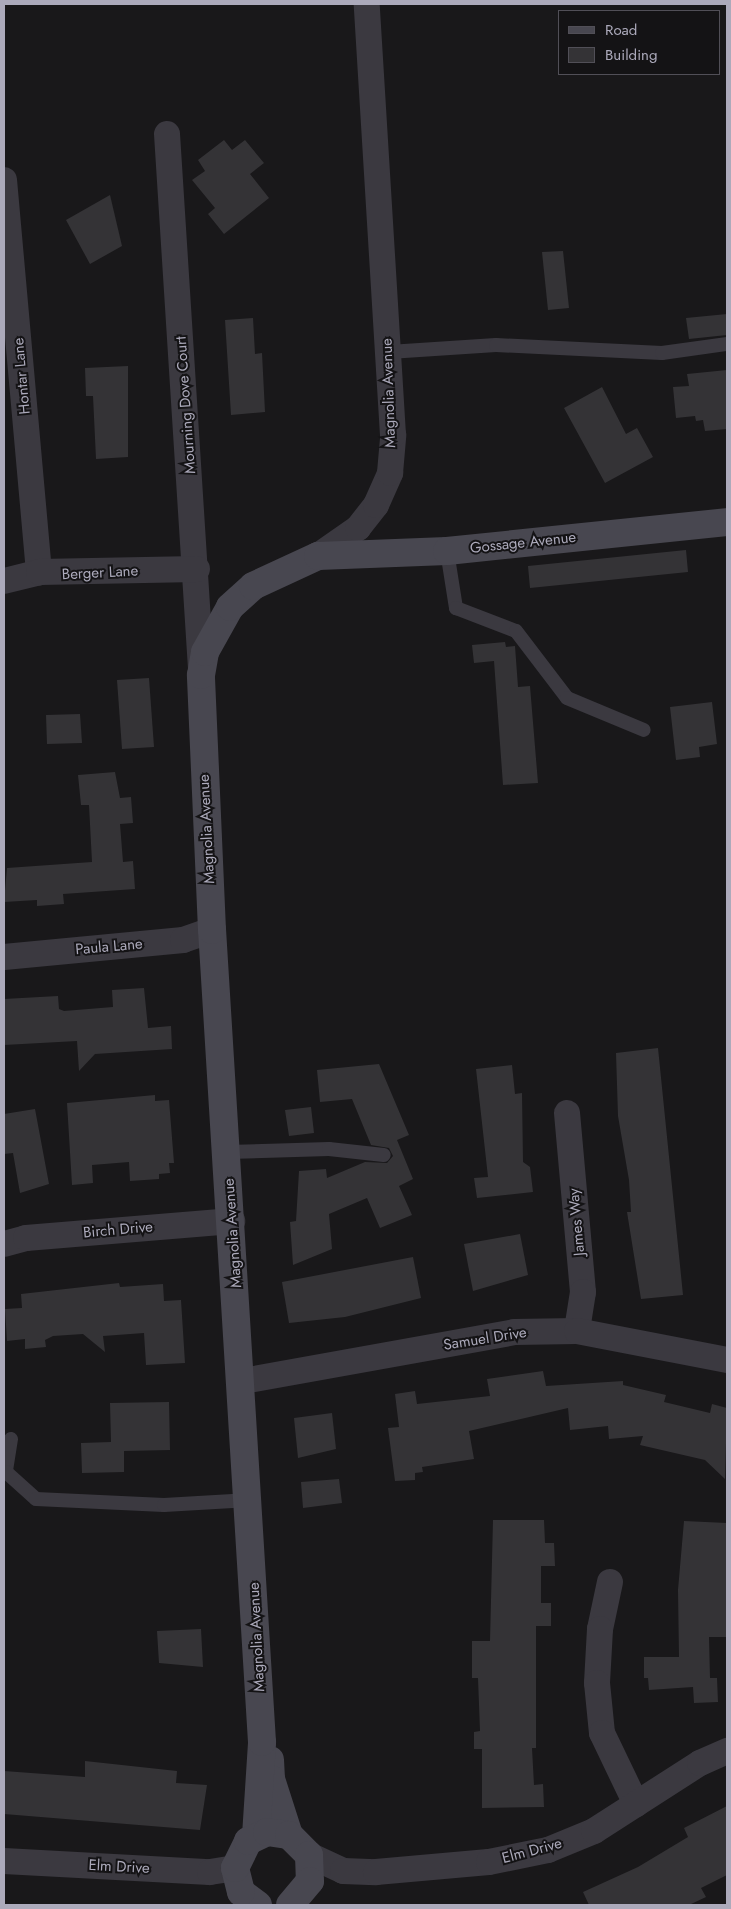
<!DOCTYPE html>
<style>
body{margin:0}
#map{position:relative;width:731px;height:1909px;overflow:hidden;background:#19181a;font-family:Jost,sans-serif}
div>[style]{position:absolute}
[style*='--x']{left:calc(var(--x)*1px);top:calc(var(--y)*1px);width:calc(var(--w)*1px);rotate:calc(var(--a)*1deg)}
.building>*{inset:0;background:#343336}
.lane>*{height:14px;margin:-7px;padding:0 7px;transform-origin:7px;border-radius:7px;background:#3b3940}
.street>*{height:26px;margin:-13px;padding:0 13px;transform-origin:13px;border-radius:13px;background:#3b3940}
.secondary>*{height:28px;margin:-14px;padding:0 14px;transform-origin:14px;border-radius:14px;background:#484750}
span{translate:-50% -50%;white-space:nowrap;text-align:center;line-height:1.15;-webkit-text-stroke:4px #141315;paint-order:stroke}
.street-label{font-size:15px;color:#acaabb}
.frame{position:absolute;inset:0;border:5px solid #acaabb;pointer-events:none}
.legend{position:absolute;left:558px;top:10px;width:162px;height:65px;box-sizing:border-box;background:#141315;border:1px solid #514f57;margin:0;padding:6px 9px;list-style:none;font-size:15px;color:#acaabb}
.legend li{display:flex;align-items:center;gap:10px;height:25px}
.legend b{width:25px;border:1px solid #514f57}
</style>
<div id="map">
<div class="building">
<div style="clip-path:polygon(224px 140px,232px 150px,245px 140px,264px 163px,250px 174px,269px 198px,224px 234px,208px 214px,215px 208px,192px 180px,205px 171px,198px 160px)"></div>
<div style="clip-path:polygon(110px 195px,122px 246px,90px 264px,66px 220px)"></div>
<div style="clip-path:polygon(563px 251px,569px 308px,548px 310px,542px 252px)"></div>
<div style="clip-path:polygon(727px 314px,727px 335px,689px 339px,686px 318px)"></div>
<div style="clip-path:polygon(253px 318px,255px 354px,262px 353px,265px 412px,231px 415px,225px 320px)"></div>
<div style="clip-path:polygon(128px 366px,128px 457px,96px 459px,93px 396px,86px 396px,85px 368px)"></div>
<div style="clip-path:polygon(727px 370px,727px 429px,705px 431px,703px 420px,696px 421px,695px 416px,676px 418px,673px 387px,689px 386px,687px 374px)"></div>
<div style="clip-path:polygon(602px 387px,626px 434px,637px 428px,653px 457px,605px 483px,564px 408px)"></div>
<div style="clip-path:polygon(686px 550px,688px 572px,530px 588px,528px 566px)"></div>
<div style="clip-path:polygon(505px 642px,506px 647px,515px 646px,518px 687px,530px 686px,538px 783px,503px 785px,494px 661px,474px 663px,472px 645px)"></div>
<div style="clip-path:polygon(149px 678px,154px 747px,122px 749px,117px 680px)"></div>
<div style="clip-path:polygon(712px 702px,717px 744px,699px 747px,700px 757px,676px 760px,670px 707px)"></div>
<div style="clip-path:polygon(80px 714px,82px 743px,47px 744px,46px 715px)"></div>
<div style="clip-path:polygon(115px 772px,120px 798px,131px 797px,133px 823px,120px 824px,123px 862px,133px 861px,135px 889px,63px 894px,64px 904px,37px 906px,37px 900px,4px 902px,7px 868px,92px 862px,89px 805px,81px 805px,78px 775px)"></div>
<div style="clip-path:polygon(144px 988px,148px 1028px,171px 1026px,172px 1049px,95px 1054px,79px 1071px,77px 1041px,4px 1045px,4px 999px,58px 996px,59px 1009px,64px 1011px,113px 1007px,112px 990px)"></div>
<div style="clip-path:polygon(658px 1048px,683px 1295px,641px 1299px,627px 1212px,631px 1212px,629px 1180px,618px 1116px,616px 1053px)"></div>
<div style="clip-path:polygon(379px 1064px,409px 1135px,397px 1140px,413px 1179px,399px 1186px,412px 1215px,380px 1228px,367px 1198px,329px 1214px,332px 1249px,293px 1265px,290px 1222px,296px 1221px,299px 1171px,326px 1169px,327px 1178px,365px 1162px,387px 1163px,393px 1156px,389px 1148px,371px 1145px,352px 1099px,320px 1102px,317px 1070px)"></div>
<div style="clip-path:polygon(512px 1065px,515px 1094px,522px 1093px,523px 1162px,530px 1167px,533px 1192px,477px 1198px,474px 1178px,488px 1177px,476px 1069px)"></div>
<div style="clip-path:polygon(155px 1095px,155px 1101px,169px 1100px,174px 1163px,169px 1163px,170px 1173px,159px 1174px,159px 1179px,130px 1181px,129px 1162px,92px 1165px,93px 1183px,72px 1185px,67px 1103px)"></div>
<div style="clip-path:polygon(311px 1107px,314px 1133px,289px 1136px,285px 1110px)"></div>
<div style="clip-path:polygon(35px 1109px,49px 1184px,20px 1193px,13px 1153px,4px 1154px,4px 1114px)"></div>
<div style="clip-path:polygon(520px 1234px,528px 1275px,473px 1291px,464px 1244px)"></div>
<div style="clip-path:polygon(413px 1257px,421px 1298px,345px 1317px,289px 1323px,282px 1282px)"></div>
<div style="clip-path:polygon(119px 1283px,120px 1287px,163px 1284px,164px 1301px,181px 1300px,185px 1363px,146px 1365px,144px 1333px,103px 1336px,105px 1352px,83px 1334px,53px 1336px,45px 1340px,46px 1347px,25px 1349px,25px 1339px,7px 1341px,5px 1309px,22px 1308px,21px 1294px)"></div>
<div style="clip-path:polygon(543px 1371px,546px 1386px,623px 1381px,623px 1385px,666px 1395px,664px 1402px,710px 1413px,712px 1404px,727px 1408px,725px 1479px,705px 1460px,640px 1445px,643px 1436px,609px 1439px,608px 1426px,570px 1430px,568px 1408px,469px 1431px,474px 1459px,422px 1467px,423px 1472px,415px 1473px,415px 1480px,395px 1481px,388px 1428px,399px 1427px,395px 1394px,415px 1391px,417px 1404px,490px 1396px,487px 1379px)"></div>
<div style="clip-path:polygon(169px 1402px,170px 1450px,124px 1451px,124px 1472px,82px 1473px,81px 1443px,111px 1442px,110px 1403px)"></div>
<div style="clip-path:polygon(332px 1413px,336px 1449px,298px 1458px,294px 1418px)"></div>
<div style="clip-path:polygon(339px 1479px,342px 1503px,303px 1508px,301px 1482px)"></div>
<div style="clip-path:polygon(493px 1520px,544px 1520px,545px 1543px,554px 1543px,555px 1566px,541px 1566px,541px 1603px,551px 1603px,551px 1626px,536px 1626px,536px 1748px,532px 1748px,534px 1785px,543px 1784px,544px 1807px,482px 1808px,482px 1749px,474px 1749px,474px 1732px,480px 1731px,478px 1678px,472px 1678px,472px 1641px,490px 1641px)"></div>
<div style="clip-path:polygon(684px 1521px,727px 1523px,727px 1637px,709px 1637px,710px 1678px,717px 1678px,718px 1702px,694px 1703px,693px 1687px,649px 1690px,648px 1678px,644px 1678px,644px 1657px,679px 1657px,678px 1590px)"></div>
<div style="clip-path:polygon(201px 1629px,203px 1667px,159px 1663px,157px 1631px)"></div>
<div style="clip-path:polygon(85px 1761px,177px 1771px,176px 1783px,207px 1785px,200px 1830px,4px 1814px,4px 1771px,85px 1777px)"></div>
<div style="clip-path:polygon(727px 1806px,727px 1875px,701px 1888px,706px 1897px,689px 1905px,589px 1905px,583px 1892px,638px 1867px,688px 1837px,684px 1828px)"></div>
</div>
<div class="lane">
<div style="--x:389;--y:352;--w:107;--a:-3.7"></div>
<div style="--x:496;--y:345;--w:166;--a:2.8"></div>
<div style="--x:662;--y:353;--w:66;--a:-7.9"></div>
<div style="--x:447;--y:551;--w:58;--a:81"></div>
<div style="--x:456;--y:608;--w:64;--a:21"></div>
<div style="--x:516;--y:631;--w:84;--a:52.7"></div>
<div style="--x:567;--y:698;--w:83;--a:22.6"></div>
<div style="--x:227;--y:1152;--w:102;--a:-1.7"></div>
<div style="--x:329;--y:1149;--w:55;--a:6.2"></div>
<div style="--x:11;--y:1439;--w:33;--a:99"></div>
<div style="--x:6;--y:1472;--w:40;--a:42"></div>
<div style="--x:36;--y:1499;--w:128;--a:2.7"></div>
<div style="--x:164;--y:1505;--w:86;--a:-3.3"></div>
</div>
<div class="street">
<div style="--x:167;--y:134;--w:536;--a:86.36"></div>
<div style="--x:4;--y:180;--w:394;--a:84.9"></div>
<div style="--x:318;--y:556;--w:49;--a:-35"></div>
<div style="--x:358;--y:528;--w:29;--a:-52"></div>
<div style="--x:376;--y:505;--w:35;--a:-66"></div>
<div style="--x:390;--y:473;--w:38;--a:-85"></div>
<div style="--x:393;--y:435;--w:432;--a:-93.5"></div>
<div style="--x:4;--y:581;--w:36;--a:-14"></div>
<div style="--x:39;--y:572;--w:158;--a:-1.1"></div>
<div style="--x:4;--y:957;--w:180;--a:-5.4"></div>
<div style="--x:183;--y:940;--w:31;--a:-19"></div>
<div style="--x:567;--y:1113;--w:180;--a:84.9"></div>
<div style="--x:583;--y:1292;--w:39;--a:99"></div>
<div style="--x:4;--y:1244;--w:23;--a:-15"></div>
<div style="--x:26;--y:1238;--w:207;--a:-4.7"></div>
<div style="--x:243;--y:1381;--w:275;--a:-10.2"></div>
<div style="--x:514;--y:1332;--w:63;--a:-0.9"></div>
<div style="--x:577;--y:1331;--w:153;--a:10.9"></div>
<div style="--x:610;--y:1582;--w:48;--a:102"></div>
<div style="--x:600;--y:1629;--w:54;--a:93.2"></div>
<div style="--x:597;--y:1683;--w:50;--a:84.3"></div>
<div style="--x:602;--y:1733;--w:79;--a:64.4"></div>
<div style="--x:309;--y:1855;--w:38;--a:25"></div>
<div style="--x:343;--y:1871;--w:33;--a:2"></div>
<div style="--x:376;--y:1872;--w:113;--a:-5.1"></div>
<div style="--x:489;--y:1862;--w:60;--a:-11.5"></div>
<div style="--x:548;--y:1850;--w:50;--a:-22.4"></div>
<div style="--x:594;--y:1831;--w:126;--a:-32.7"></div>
<div style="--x:700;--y:1763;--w:30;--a:-24"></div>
<div style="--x:4;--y:1861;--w:206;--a:3.1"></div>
<div style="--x:210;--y:1872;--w:25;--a:-9"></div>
</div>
<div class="secondary">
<div style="--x:270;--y:1760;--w:19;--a:87"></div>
<div style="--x:271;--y:1779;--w:59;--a:72.2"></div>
<div style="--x:256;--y:1836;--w:94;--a:-86.3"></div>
<div style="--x:262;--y:1742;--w:814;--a:-93.52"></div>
<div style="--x:212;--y:930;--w:255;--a:-92.5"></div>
<div style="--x:201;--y:675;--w:23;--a:-80"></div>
<div style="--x:205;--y:652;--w:51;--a:-60.9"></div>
<div style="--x:230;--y:607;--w:31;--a:-42"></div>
<div style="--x:253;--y:586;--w:72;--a:-24.8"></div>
<div style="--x:318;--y:556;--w:129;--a:-2.2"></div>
<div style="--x:447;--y:551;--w:281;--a:-5.9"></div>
<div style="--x:258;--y:1905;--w:21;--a:-143"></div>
<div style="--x:241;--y:1892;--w:25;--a:-104"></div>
<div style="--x:235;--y:1868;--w:30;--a:-64"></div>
<div style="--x:248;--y:1841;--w:21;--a:-25"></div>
<div style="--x:267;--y:1832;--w:22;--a:8"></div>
<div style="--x:289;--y:1835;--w:28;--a:45"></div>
<div style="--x:309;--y:1855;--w:26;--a:88"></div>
<div style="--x:310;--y:1881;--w:31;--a:130"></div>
</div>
<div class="street-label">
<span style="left:22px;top:376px;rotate:-95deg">Hontar Lane</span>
<span style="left:389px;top:393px;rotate:-92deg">Magnolia Avenue</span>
<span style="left:186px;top:405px;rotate:-94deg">Mourning Dove Court</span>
<span style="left:523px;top:543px;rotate:-6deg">Gossage Avenue</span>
<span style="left:100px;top:573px;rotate:-3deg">Berger Lane</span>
<span style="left:207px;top:829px;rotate:-93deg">Magnolia Avenue</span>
<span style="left:109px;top:947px;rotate:-5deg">Paula Lane</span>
<span style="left:577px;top:1222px;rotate:-95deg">James Way</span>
<span style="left:118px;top:1230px;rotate:-5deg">Birch Drive</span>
<span style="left:233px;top:1233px;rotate:-94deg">Magnolia Avenue</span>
<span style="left:485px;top:1339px;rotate:-9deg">Samuel Drive</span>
<span style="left:257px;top:1637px;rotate:-93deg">Magnolia Avenue</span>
<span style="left:532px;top:1851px;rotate:-15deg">Elm Drive</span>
<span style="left:119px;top:1867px;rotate:3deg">Elm Drive</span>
</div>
<div class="frame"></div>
<ul class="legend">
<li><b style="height:6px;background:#484750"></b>Road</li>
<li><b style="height:14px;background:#343336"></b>Building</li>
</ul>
</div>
